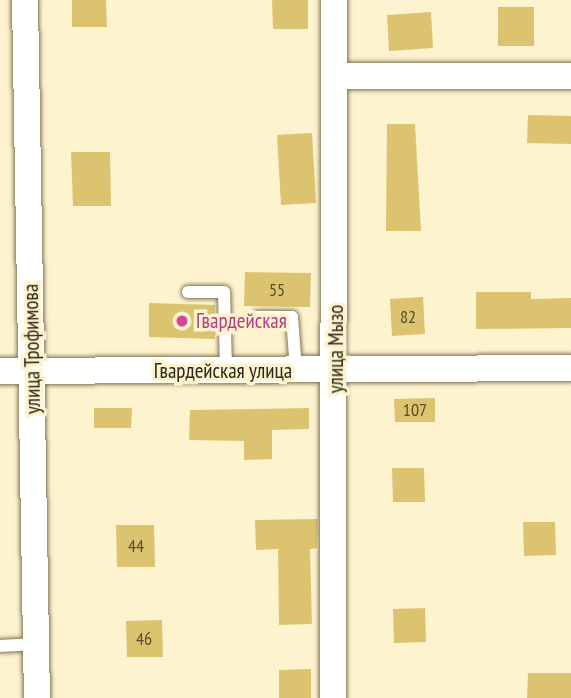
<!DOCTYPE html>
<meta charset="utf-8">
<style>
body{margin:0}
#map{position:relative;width:571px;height:698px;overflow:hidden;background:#fef3cf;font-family:"PT Sans Narrow",sans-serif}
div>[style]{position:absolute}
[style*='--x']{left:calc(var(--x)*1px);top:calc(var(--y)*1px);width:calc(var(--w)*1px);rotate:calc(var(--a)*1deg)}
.building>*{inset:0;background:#dbc36f}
.roads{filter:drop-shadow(0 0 2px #807656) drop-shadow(0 0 2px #807656)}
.service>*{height:12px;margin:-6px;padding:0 6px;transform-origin:6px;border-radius:6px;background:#fff}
.minor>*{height:26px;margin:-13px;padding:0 13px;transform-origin:13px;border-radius:13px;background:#fff}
.dots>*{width:19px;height:19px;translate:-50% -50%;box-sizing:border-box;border:4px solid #fef3cf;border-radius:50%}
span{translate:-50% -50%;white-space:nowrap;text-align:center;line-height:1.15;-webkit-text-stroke:7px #fef3cf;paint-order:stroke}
.number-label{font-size:18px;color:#564d2e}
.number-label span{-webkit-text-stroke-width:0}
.hotel-label{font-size:21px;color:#b23c85}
.left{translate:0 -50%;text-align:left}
.street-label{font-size:21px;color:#2a2619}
</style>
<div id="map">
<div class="building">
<div style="clip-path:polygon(72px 0,106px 0,107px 27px,72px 27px)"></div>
<div style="clip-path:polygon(272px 0,308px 0,308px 29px,273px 29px)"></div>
<div style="clip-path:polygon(498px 7px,534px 7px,534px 46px,498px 46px)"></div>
<div style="clip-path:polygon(431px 12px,433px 48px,389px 51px,387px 15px)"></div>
<div style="clip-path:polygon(528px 115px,571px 116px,571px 144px,527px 143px)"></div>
<div style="clip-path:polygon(387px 124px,415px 124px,421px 231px,386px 231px)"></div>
<div style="clip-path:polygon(312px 133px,316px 203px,281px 205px,277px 135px)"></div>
<div style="clip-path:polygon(71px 152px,110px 152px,111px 206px,73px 206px)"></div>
<div style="clip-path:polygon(245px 272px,311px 273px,310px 307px,244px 306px)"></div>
<div style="clip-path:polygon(476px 292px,531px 292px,531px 299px,571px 298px,571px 328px,476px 329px)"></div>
<div style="clip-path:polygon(423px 297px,425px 334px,392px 336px,390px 299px)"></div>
<div style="clip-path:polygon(149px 303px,215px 305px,215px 339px,149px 337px)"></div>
<div style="clip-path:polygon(435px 398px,435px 422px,395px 422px,394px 399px)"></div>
<div style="clip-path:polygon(94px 408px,132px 408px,131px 428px,94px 428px)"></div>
<div style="clip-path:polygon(309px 408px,309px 429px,272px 430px,272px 459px,244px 460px,244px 441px,189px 440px,190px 410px)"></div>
<div style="clip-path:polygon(392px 468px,424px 468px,425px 502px,393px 502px)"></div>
<div style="clip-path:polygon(318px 519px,317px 548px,310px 549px,312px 624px,279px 625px,278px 549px,256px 550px,255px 520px)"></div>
<div style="clip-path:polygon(523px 522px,555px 522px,556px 555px,524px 556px)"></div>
<div style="clip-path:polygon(116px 525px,154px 525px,155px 567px,117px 567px)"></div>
<div style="clip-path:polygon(425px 608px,426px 642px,394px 643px,393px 609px)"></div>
<div style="clip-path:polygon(162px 620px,163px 657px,127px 657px,126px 621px)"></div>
<div style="clip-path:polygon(311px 669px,311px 698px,279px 698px,279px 670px)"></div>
<div style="clip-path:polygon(528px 673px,571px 673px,571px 698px,527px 698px)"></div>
</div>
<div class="roads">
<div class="service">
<div style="--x:188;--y:292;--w:36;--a:0"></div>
<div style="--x:224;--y:292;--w:79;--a:88.5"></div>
<div style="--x:257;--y:317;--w:35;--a:0"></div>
<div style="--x:292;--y:317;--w:53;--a:85.7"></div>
<div style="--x:0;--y:646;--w:37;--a:-3"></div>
</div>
<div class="minor">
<div style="--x:25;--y:0;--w:698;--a:89.02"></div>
<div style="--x:334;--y:76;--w:237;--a:0"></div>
<div style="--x:0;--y:371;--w:571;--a:-0.3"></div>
<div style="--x:333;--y:698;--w:698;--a:-89.92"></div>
</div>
</div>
<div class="dots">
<div style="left:182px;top:321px;background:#d1479c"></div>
</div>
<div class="number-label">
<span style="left:277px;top:290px">55</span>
<span style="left:408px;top:317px">82</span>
<span style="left:415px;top:410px">107</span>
<span style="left:136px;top:546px">44</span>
<span style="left:144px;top:639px">46</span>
</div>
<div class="hotel-label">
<span class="left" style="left:196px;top:321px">Гвардейская</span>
</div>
<div class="street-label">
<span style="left:32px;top:349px;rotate:-91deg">улица Трофимова</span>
<span style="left:336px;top:349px;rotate:-90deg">улица Мызо</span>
<span style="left:223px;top:371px">Гвардейская улица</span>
</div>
</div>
